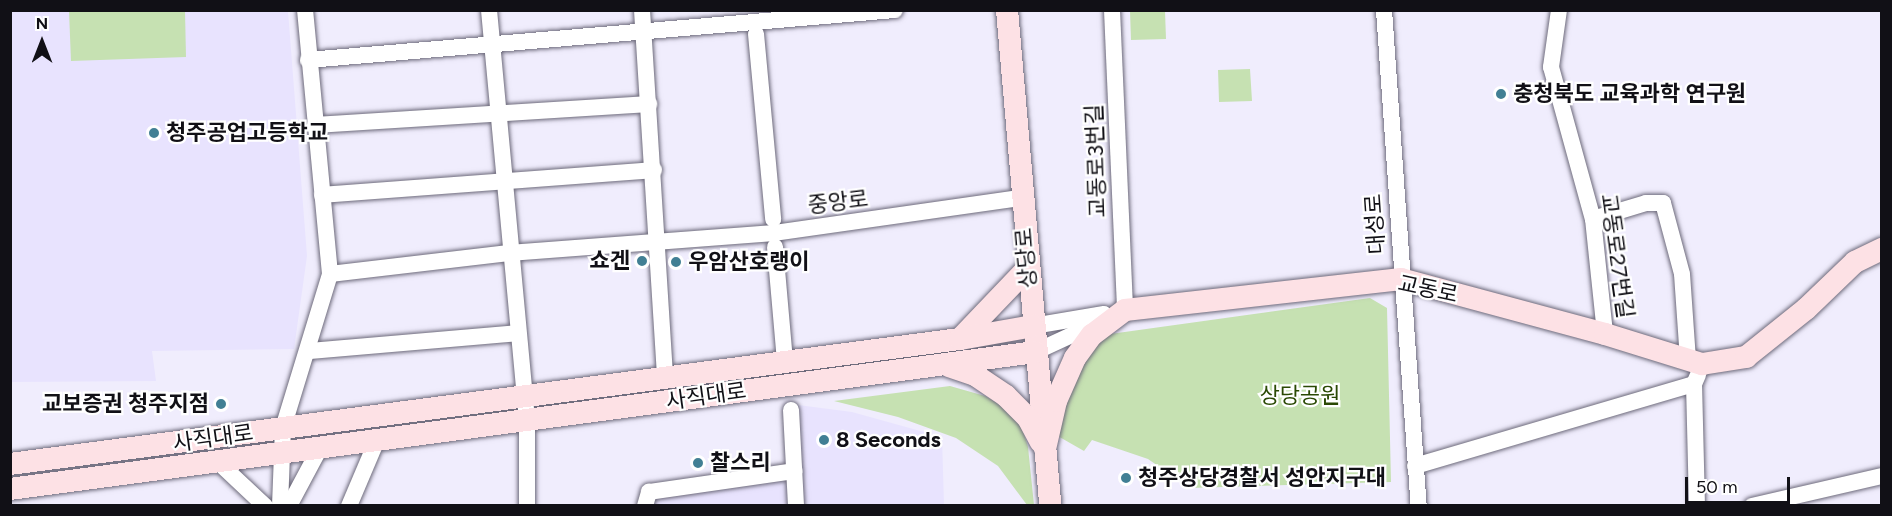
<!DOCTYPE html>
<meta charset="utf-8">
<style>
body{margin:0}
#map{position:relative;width:1892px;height:516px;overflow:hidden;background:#f0edfd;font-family:Figtree,"Noto Sans KR",sans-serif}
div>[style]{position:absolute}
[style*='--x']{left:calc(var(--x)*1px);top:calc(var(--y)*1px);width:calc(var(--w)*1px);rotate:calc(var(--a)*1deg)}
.built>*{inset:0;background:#e8e3fe}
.green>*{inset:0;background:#c6e1b2}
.roads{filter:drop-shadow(0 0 2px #6d6a7b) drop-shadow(0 0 2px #6d6a7b)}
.street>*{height:16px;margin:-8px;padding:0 8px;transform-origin:8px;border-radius:8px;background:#fff}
.secondary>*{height:22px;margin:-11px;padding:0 11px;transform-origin:11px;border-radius:11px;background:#fde1e5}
.dots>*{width:16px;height:16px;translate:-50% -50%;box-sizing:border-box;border:3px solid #fff;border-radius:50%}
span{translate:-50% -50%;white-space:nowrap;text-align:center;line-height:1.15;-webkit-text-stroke:4.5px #fff;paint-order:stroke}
.poi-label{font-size:22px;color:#111016;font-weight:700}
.left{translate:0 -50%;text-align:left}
.right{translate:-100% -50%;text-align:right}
.street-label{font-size:22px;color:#111016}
.park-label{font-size:22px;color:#2a4904}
.frame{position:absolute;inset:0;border:12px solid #111016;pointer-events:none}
.north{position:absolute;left:12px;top:12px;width:60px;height:60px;-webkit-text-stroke:4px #fff;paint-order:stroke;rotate:0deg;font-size:16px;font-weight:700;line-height:24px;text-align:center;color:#111016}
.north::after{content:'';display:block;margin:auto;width:21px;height:27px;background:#111016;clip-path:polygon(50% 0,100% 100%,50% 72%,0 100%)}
.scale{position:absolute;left:1685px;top:477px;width:105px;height:27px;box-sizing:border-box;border:3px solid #111016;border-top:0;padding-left:8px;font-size:18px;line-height:21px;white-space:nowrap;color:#111016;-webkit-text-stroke:4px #fff;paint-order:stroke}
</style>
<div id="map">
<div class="built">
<div style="clip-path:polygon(10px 11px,288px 11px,307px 256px,294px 349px,152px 351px,156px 381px,11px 382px)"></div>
<div style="clip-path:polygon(798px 405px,852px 412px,942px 437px,944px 505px,648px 506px,651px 494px,801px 466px)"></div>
</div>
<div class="green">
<div style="clip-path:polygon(69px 11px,185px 11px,186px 57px,71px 61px)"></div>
<div style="clip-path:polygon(1130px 11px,1165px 11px,1166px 39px,1131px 40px)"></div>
<div style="clip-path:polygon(1250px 69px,1252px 101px,1219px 102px,1218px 70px)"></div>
<div style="clip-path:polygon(1370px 298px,1387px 308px,1391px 482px,1190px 488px,1148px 459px,1092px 440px,1084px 451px,1056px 435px,1061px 399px,1103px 335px)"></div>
<div style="clip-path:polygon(950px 386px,985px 396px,1006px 408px,1021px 424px,1028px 447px,1034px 505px,1027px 505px,998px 466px,956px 438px,898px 417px,834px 401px)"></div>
</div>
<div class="roads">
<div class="street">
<div style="--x:489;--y:10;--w:412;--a:84.7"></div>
<div style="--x:527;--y:420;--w:86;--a:90"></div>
<div style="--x:642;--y:10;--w:369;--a:86.4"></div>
<div style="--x:1112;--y:10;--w:300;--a:87.5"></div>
<div style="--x:1384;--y:10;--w:497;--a:86"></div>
<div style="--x:1559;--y:10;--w:58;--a:98"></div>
<div style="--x:1551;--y:67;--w:158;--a:74.6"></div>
<div style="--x:1593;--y:219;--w:116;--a:84"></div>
<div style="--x:756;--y:34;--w:186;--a:84.7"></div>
<div style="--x:308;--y:60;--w:589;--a:-4.87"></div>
<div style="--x:315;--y:125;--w:335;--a:-3.6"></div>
<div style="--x:322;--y:195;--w:333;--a:-4.3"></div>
<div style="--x:1593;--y:219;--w:55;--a:-16.8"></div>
<div style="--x:1646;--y:203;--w:17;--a:0"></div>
<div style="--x:1663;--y:203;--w:73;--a:75"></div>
<div style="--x:1682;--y:274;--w:86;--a:86"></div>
<div style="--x:775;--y:247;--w:115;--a:85"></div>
<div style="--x:330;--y:274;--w:180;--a:-6.7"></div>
<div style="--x:509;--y:253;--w:266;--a:-4.3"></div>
<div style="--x:774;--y:233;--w:249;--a:-8.1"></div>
<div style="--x:1033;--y:326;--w:72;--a:-9.6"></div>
<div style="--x:309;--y:351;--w:209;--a:-4.9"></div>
<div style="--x:1035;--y:352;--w:72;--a:-24.8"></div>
<div style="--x:791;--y:410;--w:96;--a:87"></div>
<div style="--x:217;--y:461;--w:66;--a:43.2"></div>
<div style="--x:1415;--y:466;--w:291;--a:-16.4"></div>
<div style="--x:280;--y:506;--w:78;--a:-87.8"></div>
<div style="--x:283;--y:428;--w:161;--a:-73"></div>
<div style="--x:330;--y:274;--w:265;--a:-95.4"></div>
<div style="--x:289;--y:506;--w:66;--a:-61.9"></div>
<div style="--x:349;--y:506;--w:72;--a:-67"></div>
<div style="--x:645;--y:506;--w:15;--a:-74"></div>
<div style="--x:649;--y:492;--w:147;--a:-8.2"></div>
<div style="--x:1697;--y:506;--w:122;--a:-91.4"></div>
<div style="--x:1694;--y:384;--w:10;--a:-66"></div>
<div style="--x:1752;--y:506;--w:133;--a:-13"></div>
</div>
<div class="secondary">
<div style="--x:1007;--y:10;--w:498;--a:85"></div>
<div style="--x:960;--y:339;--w:97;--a:-46.3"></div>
<div style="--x:949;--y:366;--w:28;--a:19"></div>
<div style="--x:975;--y:375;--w:37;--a:34"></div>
<div style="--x:1006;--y:396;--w:31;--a:45"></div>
<div style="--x:1028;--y:418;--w:27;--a:62"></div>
<div style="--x:1045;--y:449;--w:49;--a:-77.1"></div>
<div style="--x:1056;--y:401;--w:47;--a:-66.2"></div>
<div style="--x:1075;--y:358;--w:29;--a:-54"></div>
<div style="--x:1092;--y:335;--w:41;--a:-37.1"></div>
<div style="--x:1125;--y:310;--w:278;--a:-6.4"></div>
<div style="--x:1401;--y:279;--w:211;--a:15.1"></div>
<div style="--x:1605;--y:334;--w:102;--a:17.2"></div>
<div style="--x:1702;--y:364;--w:45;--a:-9"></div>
<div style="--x:1746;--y:357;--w:77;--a:-38.7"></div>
<div style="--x:1806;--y:309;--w:68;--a:-43.8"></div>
<div style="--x:1855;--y:262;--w:30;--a:-26"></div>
<div style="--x:10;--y:464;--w:958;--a:-7.5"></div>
<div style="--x:960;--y:339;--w:74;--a:-10.1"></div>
<div style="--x:10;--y:489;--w:1034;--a:-7.61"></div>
</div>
</div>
<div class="dots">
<div style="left:1501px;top:94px;background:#417f94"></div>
<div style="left:154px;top:133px;background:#417f94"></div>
<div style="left:642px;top:261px;background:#417f94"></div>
<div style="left:676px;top:262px;background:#417f94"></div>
<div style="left:221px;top:404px;background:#417f94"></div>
<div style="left:824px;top:440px;background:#417f94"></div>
<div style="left:698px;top:463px;background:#417f94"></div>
<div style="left:1126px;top:478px;background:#417f94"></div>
</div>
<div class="poi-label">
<span class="left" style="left:1513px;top:94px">충청북도 교육과학 연구원</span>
<span class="left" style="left:166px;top:133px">청주공업고등학교</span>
<span class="right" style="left:630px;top:261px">쇼겐</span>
<span class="left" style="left:688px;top:262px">우암산호랭이</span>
<span class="right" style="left:209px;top:404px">교보증권 청주지점</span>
<span class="left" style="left:836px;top:440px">8 Seconds</span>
<span class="left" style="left:710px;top:463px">찰스리</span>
<span class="left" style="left:1138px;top:478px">청주상당경찰서 성안지구대</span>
</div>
<div class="street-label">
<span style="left:1096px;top:161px;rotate:-92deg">교동로3번길</span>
<span style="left:838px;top:202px;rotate:-7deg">중앙로</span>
<span style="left:1375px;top:224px;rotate:-94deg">대성로</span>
<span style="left:1617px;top:256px;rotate:82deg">교동로27번길</span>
<span style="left:1026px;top:258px;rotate:-95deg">상당로</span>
<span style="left:1428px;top:289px;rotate:12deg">교동로</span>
<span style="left:706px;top:396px;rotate:-8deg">사직대로</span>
<span style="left:213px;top:438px;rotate:-8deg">사직대로</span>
</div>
<div class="park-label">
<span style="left:1300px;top:396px">상당공원</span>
</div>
<div class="frame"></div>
<div class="north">N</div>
<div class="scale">50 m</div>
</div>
